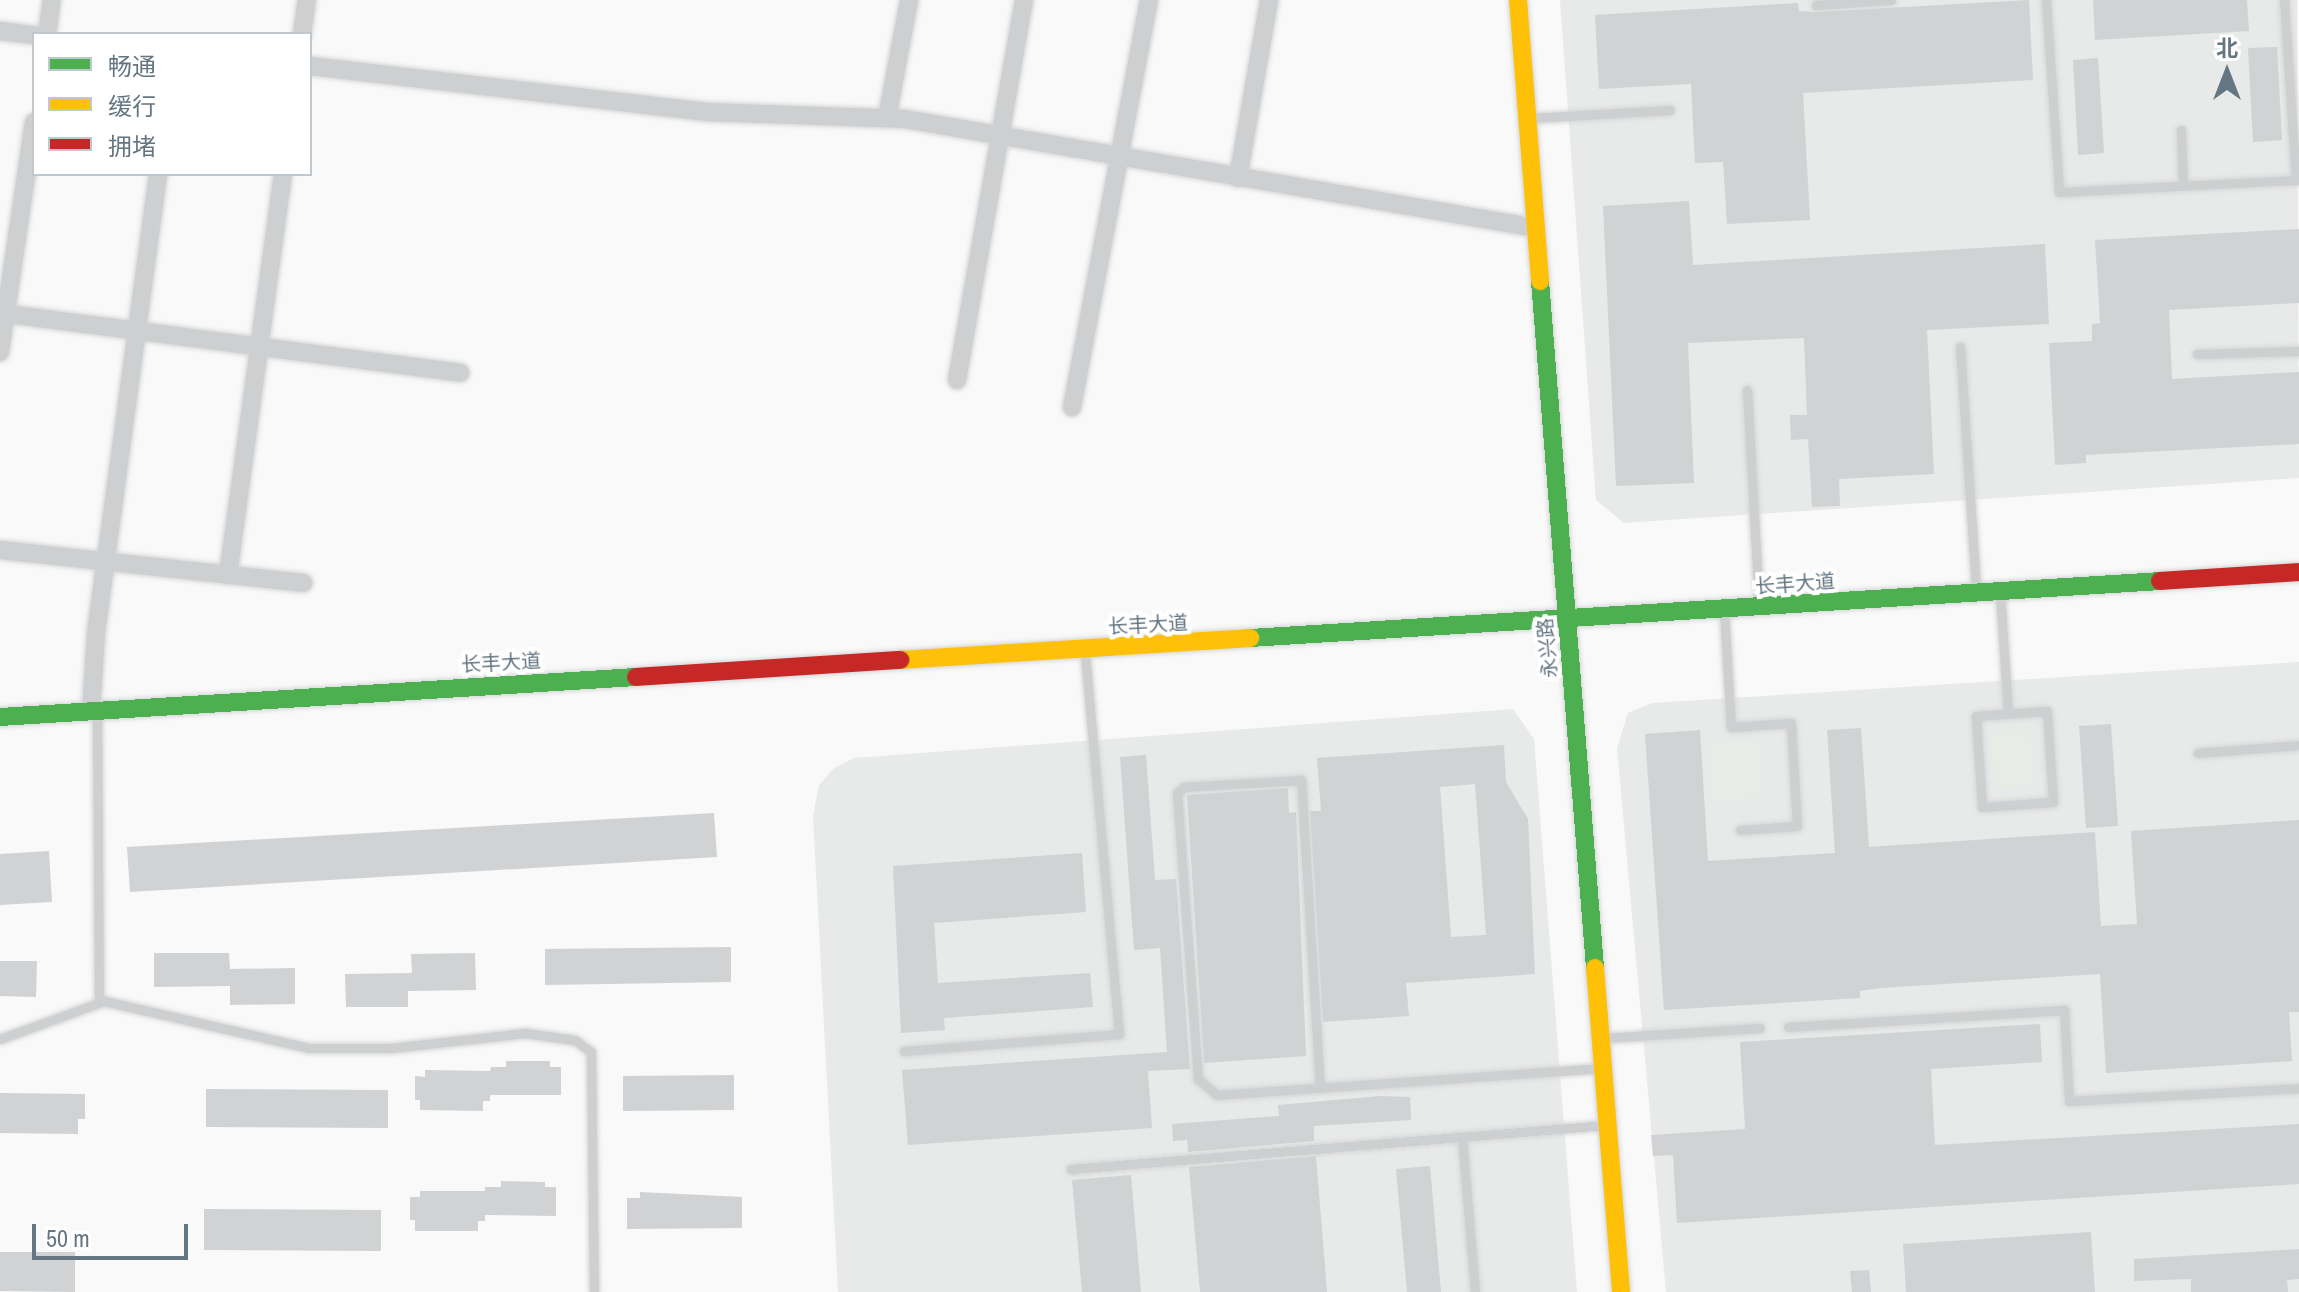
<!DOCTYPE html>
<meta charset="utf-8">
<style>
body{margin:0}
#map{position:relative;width:2299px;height:1292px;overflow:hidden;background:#f9f9f9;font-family:"Archivo Narrow","Noto Sans SC",sans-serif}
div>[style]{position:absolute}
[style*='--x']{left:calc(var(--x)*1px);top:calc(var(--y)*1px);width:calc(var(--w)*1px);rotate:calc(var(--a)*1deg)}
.built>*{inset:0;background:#e8e9e9}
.green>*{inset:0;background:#e8ebe6}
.building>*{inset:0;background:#d0d2d3}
.roads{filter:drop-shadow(0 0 2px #d5d6d7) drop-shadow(0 0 2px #d5d6d7)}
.lane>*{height:9px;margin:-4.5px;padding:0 4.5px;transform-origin:4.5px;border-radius:4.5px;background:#cecfd0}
.street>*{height:18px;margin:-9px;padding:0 9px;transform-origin:9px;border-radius:9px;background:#cecfd0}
.fast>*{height:18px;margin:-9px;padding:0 9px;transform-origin:9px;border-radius:9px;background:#4caf50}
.slow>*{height:18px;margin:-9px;padding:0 9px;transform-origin:9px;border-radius:9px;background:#ffc107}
.jam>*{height:18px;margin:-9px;padding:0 9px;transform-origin:9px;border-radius:9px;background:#c62828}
span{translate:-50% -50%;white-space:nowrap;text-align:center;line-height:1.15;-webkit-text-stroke:8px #fff;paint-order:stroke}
.street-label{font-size:20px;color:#657683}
.legend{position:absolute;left:32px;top:32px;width:280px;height:144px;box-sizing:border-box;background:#fff;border:2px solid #c1c8cd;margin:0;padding:10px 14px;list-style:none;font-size:24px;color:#657683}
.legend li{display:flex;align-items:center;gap:16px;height:40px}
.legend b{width:40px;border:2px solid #c1c8cd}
.north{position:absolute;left:2187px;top:32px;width:80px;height:80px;-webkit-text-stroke:6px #fff;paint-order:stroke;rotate:0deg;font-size:22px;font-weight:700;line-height:32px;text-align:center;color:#657683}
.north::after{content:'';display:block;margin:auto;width:28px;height:36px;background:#657683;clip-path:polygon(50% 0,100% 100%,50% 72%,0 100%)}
.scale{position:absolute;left:32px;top:1224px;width:156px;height:36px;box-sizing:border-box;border:4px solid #657683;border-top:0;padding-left:10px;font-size:24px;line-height:28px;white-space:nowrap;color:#657683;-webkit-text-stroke:6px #fff;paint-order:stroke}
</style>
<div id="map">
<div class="built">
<div style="clip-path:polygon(1560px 0,2297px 0,2299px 478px,1624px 523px,1596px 500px)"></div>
<div style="clip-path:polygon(2299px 662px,2299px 1292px,1666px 1292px,1617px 748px,1628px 713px,1652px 703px)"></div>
<div style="clip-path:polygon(1513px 709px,1534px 739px,1577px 1292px,838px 1292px,813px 816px,819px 785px,833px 769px,854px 758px)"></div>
</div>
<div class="green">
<div style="clip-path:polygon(2030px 729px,2033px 786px,1995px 789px,1991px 732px)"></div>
<div style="clip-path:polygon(1763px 741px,1767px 798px,1713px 801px,1709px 744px)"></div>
</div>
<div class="building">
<div style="clip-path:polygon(2029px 0,2033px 80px,1803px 93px,1810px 220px,1727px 224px,1723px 162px,1695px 163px,1691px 84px,1599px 89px,1595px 15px,1798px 3px,1799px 11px,1816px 12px)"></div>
<div style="clip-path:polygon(2093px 0,2247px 0,2249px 31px,2095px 40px)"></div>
<div style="clip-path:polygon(2277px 47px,2282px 140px,2253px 142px,2248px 48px)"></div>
<div style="clip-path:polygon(2098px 58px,2104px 153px,2078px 155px,2073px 60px)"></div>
<div style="clip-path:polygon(1689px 201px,1693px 265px,2045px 244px,2049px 324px,1927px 330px,1934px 474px,1839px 479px,1840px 506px,1812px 507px,1808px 439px,1791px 440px,1790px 415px,1807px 415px,1804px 338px,1688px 343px,1694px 483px,1616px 486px,1603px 206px)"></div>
<div style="clip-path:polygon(2299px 229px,2299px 303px,2169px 310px,2172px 379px,2299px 372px,2299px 444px,2086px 455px,2086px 463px,2055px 465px,2049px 343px,2092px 341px,2092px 324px,2100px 323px,2095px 240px)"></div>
<div style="clip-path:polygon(2111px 724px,2118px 826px,2086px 828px,2079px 726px)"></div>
<div style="clip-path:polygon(1861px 728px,1869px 847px,2095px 832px,2101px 926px,2137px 924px,2131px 831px,2299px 820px,2299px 1012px,2289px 1012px,2292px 1061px,2106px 1073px,2100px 974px,1881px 988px,1860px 991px,1860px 998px,1664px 1010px,1645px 734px,1700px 730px,1708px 861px,1835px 853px,1827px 730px)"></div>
<div style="clip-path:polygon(evenodd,1504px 745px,1506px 782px,1528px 819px,1535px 974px,1406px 983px,1409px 1016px,1323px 1022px,1310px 811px,1321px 811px,1317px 758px,1504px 745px,1475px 784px,1486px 935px,1451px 937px,1440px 787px,1475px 784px)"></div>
<div style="clip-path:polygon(1146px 755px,1155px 880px,1176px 879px,1190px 1069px,1148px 1071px,1152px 1128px,908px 1145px,902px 1070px,1167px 1052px,1160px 948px,1134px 950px,1120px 757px)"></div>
<div style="clip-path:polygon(1288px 788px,1289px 813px,1296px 812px,1306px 1056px,1204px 1063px,1187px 795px)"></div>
<div style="clip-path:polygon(714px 813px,717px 857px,130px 892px,127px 847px)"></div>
<div style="clip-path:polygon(49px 851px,52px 902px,0 905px,0 854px)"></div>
<div style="clip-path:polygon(1082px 853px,1086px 912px,934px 923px,938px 983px,1090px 973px,1093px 1007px,944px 1018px,945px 1030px,901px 1033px,893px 866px)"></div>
<div style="clip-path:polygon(731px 947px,731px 982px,545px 985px,545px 949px)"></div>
<div style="clip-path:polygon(154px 953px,229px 953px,230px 969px,295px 968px,295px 1004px,230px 1005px,230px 986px,154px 987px)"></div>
<div style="clip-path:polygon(475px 953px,476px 990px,408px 991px,408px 1007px,346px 1007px,345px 974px,412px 973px,411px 954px)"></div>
<div style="clip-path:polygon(0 961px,37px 961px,36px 997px,0 996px)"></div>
<div style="clip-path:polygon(2040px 1024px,2042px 1062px,1931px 1069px,1935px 1145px,2299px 1124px,2299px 1184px,1677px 1223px,1673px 1155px,1653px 1156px,1651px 1135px,1745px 1129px,1740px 1042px)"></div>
<div style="clip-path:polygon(506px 1061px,550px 1061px,550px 1067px,561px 1067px,561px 1095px,490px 1095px,490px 1101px,483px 1101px,483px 1111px,420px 1110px,420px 1100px,415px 1100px,415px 1076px,425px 1077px,425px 1070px,490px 1071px,491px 1067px,506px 1067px)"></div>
<div style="clip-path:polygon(734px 1075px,734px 1110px,623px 1111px,623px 1076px)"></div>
<div style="clip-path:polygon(206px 1089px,388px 1090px,388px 1128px,206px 1127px)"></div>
<div style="clip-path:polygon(0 1093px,85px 1094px,85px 1119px,78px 1119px,78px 1134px,0 1133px)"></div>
<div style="clip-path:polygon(1380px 1096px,1410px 1097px,1411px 1120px,1314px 1126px,1314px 1141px,1188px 1152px,1187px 1140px,1173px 1141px,1172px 1124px,1279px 1116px,1278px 1105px)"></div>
<div style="clip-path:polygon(1316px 1156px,1327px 1292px,1200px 1292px,1189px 1167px)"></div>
<div style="clip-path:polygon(1430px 1166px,1441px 1292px,1407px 1292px,1396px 1169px)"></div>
<div style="clip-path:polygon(1131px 1175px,1141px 1292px,1082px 1292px,1072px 1180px)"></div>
<div style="clip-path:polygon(501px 1181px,545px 1182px,545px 1187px,556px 1187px,556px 1216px,485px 1215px,485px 1221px,478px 1221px,478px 1231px,415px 1231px,415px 1220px,410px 1220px,410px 1197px,420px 1197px,420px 1191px,485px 1191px,485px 1187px,501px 1187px)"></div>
<div style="clip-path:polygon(640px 1192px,742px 1197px,742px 1228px,627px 1229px,627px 1198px,640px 1198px)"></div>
<div style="clip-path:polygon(204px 1209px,381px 1210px,381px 1251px,204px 1250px)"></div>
<div style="clip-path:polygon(2091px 1232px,2095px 1292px,1906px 1292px,1903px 1244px)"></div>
<div style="clip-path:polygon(2299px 1249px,2299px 1279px,2287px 1280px,2288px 1292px,2191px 1292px,2191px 1279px,2134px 1281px,2134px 1259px)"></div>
<div style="clip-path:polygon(0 1252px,75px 1252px,75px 1292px,0 1291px)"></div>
<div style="clip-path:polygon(1869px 1270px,1871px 1292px,1852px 1292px,1850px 1271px)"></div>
</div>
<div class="roads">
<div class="lane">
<div style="--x:2046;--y:0;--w:192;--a:86.1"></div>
<div style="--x:2059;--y:192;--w:240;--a:-2.9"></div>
<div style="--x:2284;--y:0;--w:180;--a:86.2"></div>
<div style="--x:1816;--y:5;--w:75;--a:-3.8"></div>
<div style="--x:1531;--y:118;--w:139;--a:-3.3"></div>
<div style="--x:2181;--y:130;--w:56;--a:88"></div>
<div style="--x:1960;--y:347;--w:245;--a:86.2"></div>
<div style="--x:2197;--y:354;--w:102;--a:-1.7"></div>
<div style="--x:1747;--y:390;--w:212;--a:86.8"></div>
<div style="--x:2000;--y:593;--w:121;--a:86.2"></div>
<div style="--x:1724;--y:610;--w:117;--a:86.6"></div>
<div style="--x:1731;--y:727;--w:60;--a:-3.8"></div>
<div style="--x:1791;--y:723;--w:103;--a:86.7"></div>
<div style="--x:1797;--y:826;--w:57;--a:176"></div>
<div style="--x:2047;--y:711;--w:91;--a:86.2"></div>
<div style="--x:2053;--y:802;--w:71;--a:176"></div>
<div style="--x:1982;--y:807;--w:91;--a:-93.8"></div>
<div style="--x:1976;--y:716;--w:71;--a:-4"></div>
<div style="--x:97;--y:714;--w:288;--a:89.6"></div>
<div style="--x:2198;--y:753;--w:101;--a:-4.5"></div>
<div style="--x:1788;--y:1027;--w:277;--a:-3.5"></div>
<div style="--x:2064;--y:1010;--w:91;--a:86.9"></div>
<div style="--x:2069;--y:1101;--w:230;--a:-3.2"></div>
<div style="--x:1604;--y:1038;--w:156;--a:-3.7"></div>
<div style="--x:0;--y:1039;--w:111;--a:-20.1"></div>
<div style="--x:104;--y:1001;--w:211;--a:12.9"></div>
<div style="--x:310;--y:1048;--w:81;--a:0"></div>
<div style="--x:391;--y:1048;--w:135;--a:-6.4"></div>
<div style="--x:525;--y:1033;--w:50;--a:8"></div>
<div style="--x:575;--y:1040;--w:20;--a:37"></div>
<div style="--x:591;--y:1052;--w:240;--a:89.3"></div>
<div style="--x:904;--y:1051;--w:216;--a:-4.5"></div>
<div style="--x:1119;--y:1034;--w:386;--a:-95.1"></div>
<div style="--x:1320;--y:1088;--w:309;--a:-93.5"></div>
<div style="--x:1301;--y:780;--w:117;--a:176.6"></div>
<div style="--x:1184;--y:787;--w:9;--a:139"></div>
<div style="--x:1177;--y:793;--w:287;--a:85.8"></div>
<div style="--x:1198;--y:1079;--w:25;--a:40"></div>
<div style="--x:1217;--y:1095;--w:386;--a:-4"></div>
<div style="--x:1462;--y:1137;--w:156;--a:85.2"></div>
<div style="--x:1071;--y:1169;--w:537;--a:-4.7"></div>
</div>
<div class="street">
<div style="--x:0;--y:31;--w:34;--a:7"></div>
<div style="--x:47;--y:34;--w:34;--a:-82"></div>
<div style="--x:302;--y:34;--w:34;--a:-82"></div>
<div style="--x:310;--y:66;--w:402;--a:6.6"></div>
<div style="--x:709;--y:112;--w:196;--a:2"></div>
<div style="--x:905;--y:119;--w:640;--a:9.8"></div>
<div style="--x:887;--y:118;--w:120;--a:-79.4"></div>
<div style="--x:1238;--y:178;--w:181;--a:-80.1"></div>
<div style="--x:0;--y:313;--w:464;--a:7.4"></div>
<div style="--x:0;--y:352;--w:232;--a:-81.6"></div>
<div style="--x:957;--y:380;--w:386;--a:-80"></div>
<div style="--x:1072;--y:407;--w:414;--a:-79.3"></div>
<div style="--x:0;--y:550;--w:305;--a:6.2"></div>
<div style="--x:228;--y:575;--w:405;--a:-82.2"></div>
<div style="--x:91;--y:711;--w:78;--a:-86.3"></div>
<div style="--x:96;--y:633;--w:463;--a:-82.3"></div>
</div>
<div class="fast">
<div style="--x:1540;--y:281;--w:689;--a:85.42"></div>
<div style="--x:1250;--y:638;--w:912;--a:-3.58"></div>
<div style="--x:0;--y:717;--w:637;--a:-3.6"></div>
</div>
<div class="slow">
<div style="--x:1518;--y:0;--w:282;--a:85.5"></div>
<div style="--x:900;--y:660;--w:351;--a:-3.6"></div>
<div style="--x:1595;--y:968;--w:325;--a:85.4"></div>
</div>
<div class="jam">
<div style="--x:2160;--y:581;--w:139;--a:-3.7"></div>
<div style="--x:636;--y:677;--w:265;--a:-3.7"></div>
</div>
</div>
<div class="street-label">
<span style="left:1795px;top:583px;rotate:-4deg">长丰大道</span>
<span style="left:1148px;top:624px;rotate:-3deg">长丰大道</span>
<span style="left:1547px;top:648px;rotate:-95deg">永兴路</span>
<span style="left:501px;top:662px;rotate:-3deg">长丰大道</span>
</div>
<ul class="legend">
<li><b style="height:10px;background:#4caf50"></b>畅通</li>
<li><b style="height:10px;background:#ffc107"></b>缓行</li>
<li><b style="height:10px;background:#c62828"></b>拥堵</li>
</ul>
<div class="north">北</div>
<div class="scale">50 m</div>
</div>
